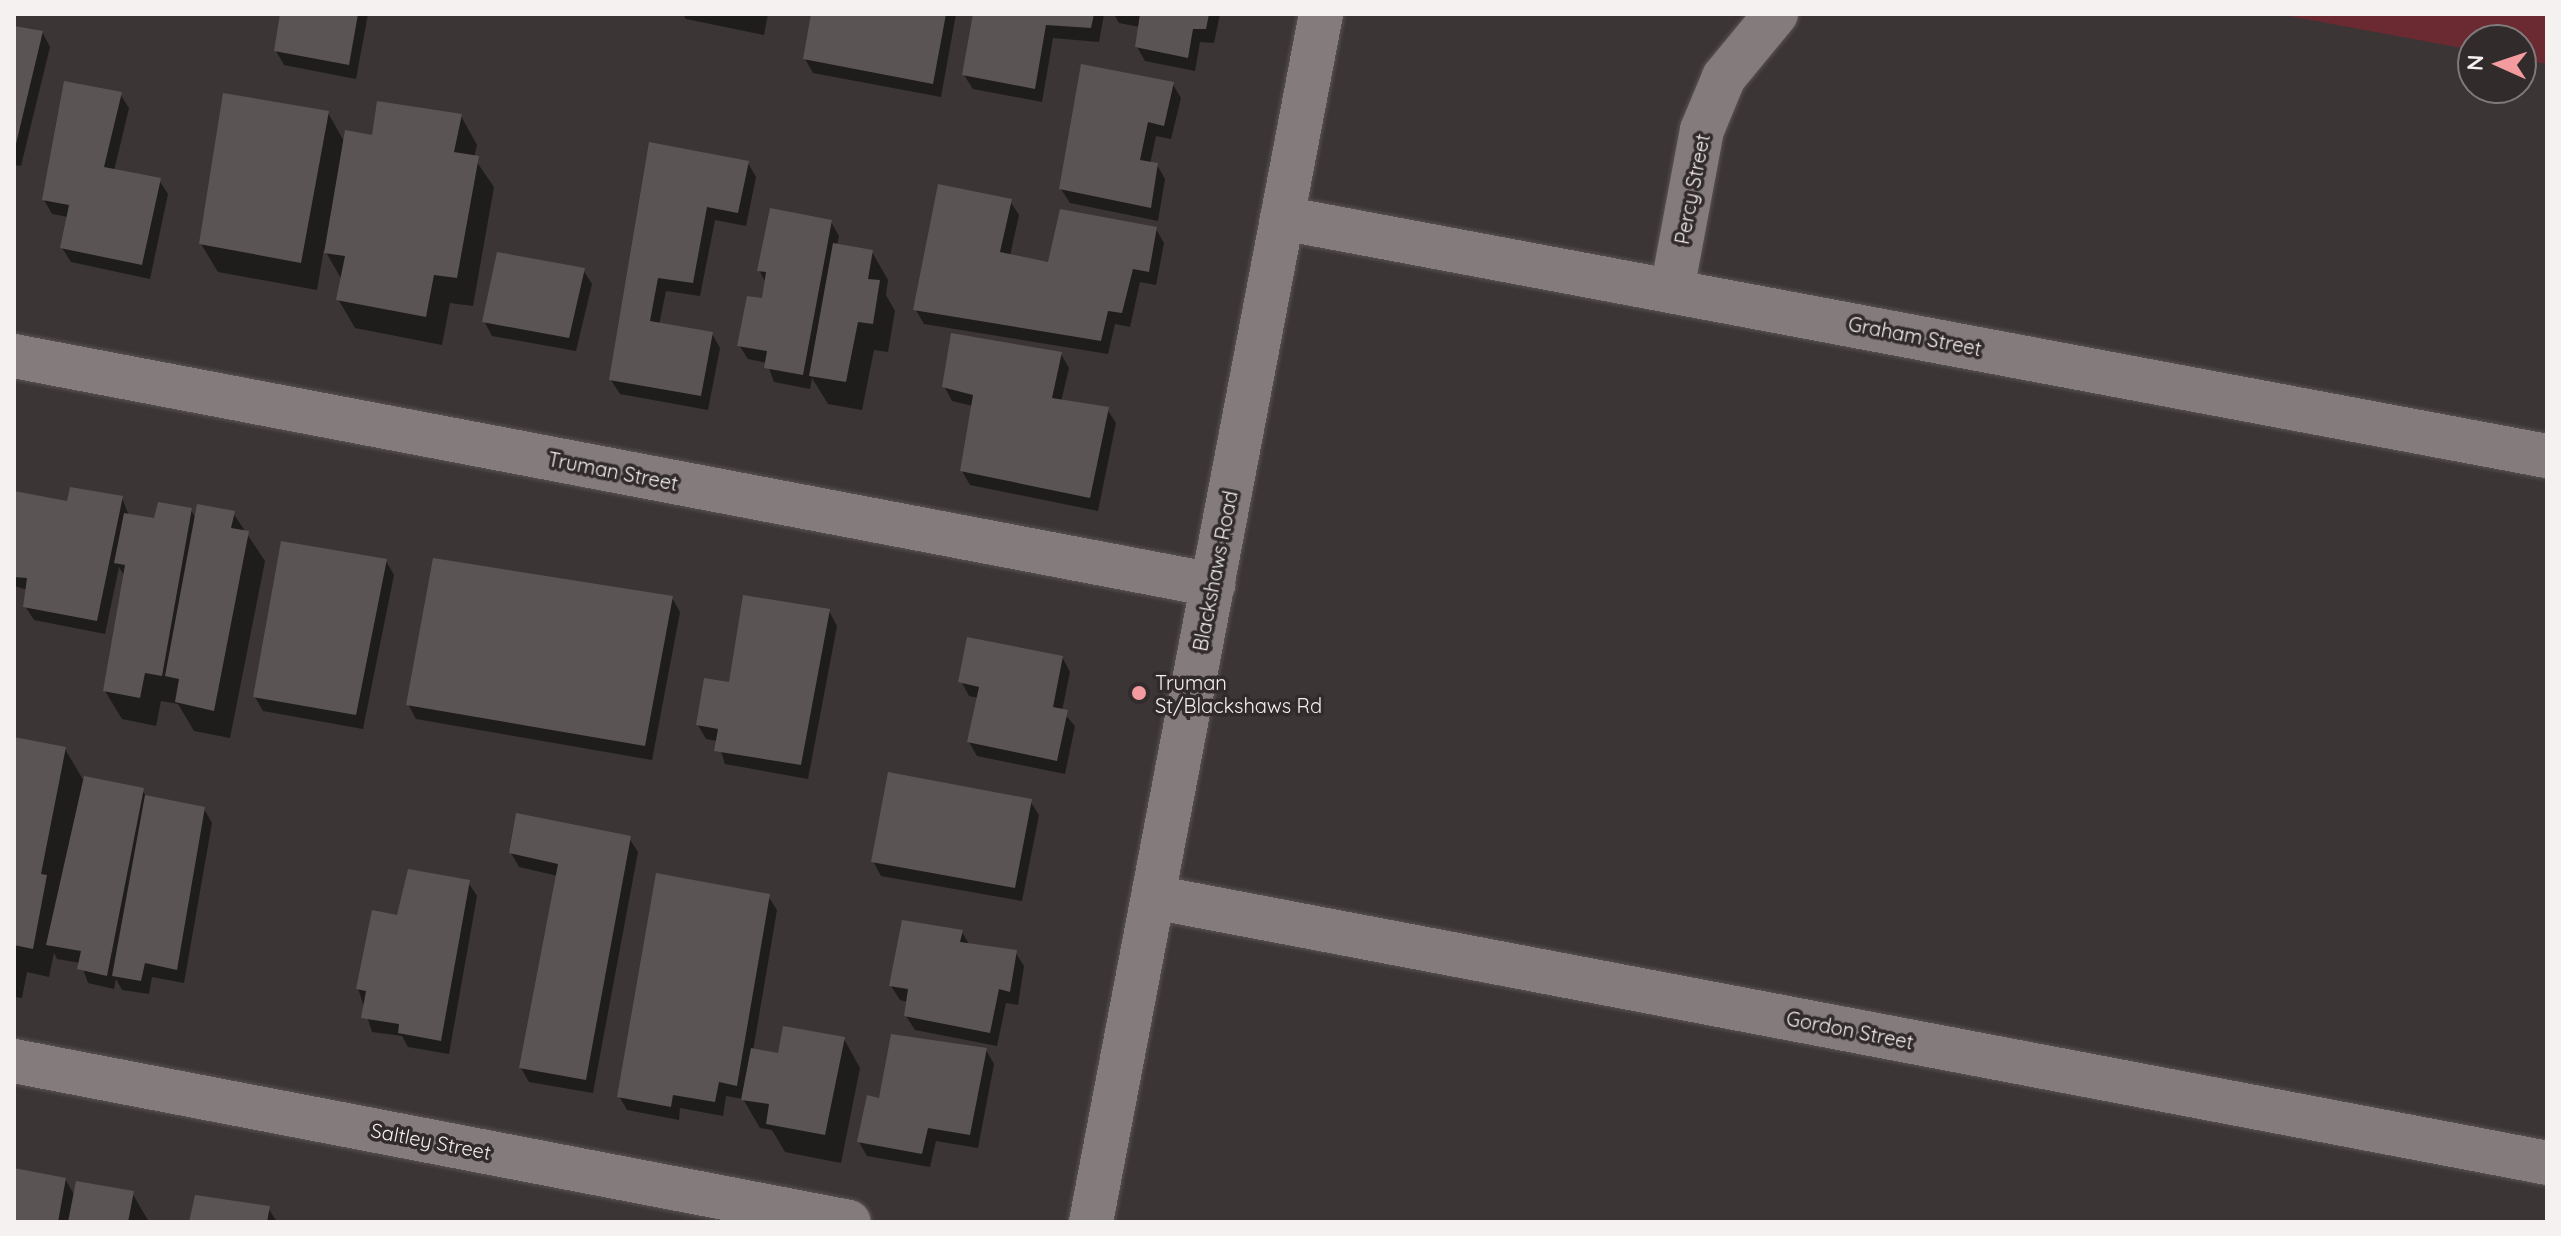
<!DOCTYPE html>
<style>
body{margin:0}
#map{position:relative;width:2561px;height:1236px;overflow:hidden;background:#3b3535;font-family:Quicksand,sans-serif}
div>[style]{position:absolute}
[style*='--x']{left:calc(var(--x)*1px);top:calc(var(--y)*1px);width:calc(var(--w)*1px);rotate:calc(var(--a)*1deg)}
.green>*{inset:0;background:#6b2a31}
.shadow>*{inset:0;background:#0007}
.building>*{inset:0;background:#5b5454}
.roads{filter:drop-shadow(0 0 2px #595353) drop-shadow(0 0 2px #595353)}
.street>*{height:44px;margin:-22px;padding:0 22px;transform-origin:22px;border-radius:22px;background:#847c7c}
.secondary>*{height:44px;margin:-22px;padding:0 22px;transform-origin:22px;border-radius:22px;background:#847c7c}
.dots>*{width:22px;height:22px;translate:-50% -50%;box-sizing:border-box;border:4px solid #312b2b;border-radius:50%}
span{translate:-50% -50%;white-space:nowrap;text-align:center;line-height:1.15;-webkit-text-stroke:7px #312b2b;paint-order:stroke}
.street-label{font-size:20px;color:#f5f1f1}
.poi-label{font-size:20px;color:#f5f1f1}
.left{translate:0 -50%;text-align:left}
.frame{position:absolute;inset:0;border:16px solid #f5f1f1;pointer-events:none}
.north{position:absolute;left:2457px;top:24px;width:80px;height:80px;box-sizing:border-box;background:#312b2b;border:2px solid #7f7a7a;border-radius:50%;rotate:273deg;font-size:22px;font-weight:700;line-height:32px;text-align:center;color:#f5f1f1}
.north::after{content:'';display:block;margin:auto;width:28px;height:36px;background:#f49b9f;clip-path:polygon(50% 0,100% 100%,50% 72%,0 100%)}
</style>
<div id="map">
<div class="green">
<div style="clip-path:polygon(2278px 14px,2547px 14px,2547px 64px,2521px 59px,2521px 40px,2473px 40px,2473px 50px)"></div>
</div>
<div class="shadow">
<div style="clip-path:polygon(282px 14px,368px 14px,356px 79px,284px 65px,276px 51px)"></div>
<div style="clip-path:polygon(683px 14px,768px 14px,764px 35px,686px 19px)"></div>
<div style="clip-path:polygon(813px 14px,956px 14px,941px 97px,813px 73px,805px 59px)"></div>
<div style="clip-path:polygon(975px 14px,1104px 14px,1099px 42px,1053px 38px,1042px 102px,973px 89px,964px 75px)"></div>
<div style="clip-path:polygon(1114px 14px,1220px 14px,1214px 43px,1200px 42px,1195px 71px,1145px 61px,1137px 47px,1140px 27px,1119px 23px)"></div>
<div style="clip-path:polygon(14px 28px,42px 32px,50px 47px,21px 166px,14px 165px)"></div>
<div style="clip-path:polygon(1172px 83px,1181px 98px,1171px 139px,1156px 136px,1150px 164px,1157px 165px,1165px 179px,1158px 221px,1070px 203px,1061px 189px)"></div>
<div style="clip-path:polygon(120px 94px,129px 108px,114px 171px,159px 180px,168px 194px,150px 279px,71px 262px,62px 248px,68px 217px,52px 214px,44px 200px)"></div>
<div style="clip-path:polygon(328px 113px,345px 143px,461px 116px,477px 145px,474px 158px,494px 187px,473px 306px,450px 303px,442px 345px,355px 328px,338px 299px,342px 280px,324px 249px,317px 290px,218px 272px,201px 244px)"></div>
<div style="clip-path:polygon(650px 144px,748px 163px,756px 177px,746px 226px,715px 220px,700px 296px,666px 291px,659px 325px,712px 334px,720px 348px,708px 410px,620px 394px,611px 380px)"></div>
<div style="clip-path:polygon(1010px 201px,1019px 215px,1010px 256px,1049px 264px,1156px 229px,1164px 243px,1156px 285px,1140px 282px,1130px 327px,1115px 324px,1108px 354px,924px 324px,916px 310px)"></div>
<div style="clip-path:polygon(831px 222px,839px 236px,837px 245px,872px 252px,888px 280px,886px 295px,895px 311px,888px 352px,874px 350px,862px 410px,828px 404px,812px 378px,810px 389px,774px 382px,767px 363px,748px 359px,739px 345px,763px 300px,766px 283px,759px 270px)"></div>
<div style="clip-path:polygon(583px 270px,592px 284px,576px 351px,492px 336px,484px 321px)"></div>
<div style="clip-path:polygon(1061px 354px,1069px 368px,1061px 402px,1107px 409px,1116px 423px,1098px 511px,970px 485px,962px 471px,973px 406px,952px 401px,944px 386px)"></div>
<div style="clip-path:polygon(14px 493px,69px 503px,122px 498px,129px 516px,156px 520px,191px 510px,196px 519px,233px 513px,265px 561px,230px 738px,194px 731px,178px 704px,161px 701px,156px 726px,122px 719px,105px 691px,125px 577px,119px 567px,105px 634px,34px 620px,25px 606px,28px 590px,14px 586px)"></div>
<div style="clip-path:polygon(386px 561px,394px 575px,363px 729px,263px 711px,255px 697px)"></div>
<div style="clip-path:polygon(672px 598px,680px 612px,652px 760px,416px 719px,408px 704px)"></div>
<div style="clip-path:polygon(829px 611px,837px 626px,808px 779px,725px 764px,718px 741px,706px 739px,698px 725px,731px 684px)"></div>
<div style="clip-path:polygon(1062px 657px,1070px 672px,1062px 711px,1075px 726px,1065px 774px,977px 756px,969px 742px,979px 698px,969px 696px,961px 681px)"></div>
<div style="clip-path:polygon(14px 739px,65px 749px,85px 783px,142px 790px,147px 798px,204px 809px,212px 823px,184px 983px,152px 977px,149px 994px,122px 990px,116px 979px,114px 989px,88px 983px,81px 963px,57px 959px,54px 953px,49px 977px,27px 972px,22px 998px,14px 997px)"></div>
<div style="clip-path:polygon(1030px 801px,1039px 815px,1022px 901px,881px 876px,873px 861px)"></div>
<div style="clip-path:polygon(629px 838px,638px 852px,593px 1093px,529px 1082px,521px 1068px,558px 876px,519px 867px,511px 853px)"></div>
<div style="clip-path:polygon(468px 882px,477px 896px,449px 1054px,408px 1047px,402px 1036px,372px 1032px,358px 988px,399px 917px)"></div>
<div style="clip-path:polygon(768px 896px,777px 910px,753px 1051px,779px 1055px,844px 1039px,860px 1068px,841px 1163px,785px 1152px,772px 1130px,760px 1128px,743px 1099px,726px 1096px,723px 1116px,680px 1108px,679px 1120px,627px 1110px,619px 1096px)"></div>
<div style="clip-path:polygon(962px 932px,970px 946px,1015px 952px,1024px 966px,1018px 1005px,1006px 1003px,997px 1046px,915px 1030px,906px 1016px,908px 1002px,900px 1000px,891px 986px)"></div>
<div style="clip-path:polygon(986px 1050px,994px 1064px,978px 1148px,936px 1141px,930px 1167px,867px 1156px,859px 1142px,881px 1100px)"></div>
<div style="clip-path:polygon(14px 1170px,65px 1179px,75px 1196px,132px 1193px,149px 1222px,14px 1222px)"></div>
<div style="clip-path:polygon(268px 1208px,277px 1222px,191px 1222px)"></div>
</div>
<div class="building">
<div style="clip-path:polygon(280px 14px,358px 14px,349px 65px,274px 51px)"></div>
<div style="clip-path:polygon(811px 14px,946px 14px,933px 84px,803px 59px)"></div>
<div style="clip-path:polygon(973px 14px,1094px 14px,1091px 28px,1046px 25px,1035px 89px,962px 75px)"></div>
<div style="clip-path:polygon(1140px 14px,1209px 14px,1206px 29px,1193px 29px,1188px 58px,1135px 47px)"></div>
<div style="clip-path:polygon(14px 26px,43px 31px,15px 148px,14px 147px)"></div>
<div style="clip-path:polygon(1081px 64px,1174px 82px,1164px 126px,1148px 122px,1140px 160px,1158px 163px,1151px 208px,1059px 189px)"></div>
<div style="clip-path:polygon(64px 81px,122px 92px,104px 167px,161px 178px,142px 265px,60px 248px,69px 205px,42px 200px)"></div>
<div style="clip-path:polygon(223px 93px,329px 111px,301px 263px,199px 244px)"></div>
<div style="clip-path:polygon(377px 101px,462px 114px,454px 152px,479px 156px,457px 278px,434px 275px,426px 317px,336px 300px,345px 256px,324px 253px,345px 130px,372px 135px)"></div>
<div style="clip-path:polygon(649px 142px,749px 161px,738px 213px,707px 207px,693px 283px,658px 278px,650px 321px,713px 332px,701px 396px,609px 380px)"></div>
<div style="clip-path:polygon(938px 184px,1012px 199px,1000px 252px,1048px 262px,1060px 209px,1157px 227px,1149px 272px,1133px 269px,1122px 313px,1108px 311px,1101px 341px,913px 310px)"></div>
<div style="clip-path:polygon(770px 208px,832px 220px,803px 375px,764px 368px,767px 351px,737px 346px,747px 296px,762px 298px,766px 272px,757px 271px)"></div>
<div style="clip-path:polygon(833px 243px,873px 250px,868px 279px,880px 280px,873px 324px,858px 322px,846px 382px,809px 376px)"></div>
<div style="clip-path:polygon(497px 252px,585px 268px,569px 338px,482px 322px)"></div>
<div style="clip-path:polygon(951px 333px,1062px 352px,1052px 398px,1109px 407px,1090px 498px,960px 471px,973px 395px,942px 387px)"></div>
<div style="clip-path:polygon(70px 487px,123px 496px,97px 621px,23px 607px,27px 578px,14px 577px,14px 491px,67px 501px)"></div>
<div style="clip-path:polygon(158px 502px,192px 508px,162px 676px,145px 673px,140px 698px,103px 691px,125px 565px,114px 563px,124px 513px,154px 518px)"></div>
<div style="clip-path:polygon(197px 504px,235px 511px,231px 528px,249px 531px,214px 711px,175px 702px,179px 679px,165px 676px)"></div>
<div style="clip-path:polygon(281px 541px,387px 559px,356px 715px,253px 697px)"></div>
<div style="clip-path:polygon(433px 558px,673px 596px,645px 746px,406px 705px)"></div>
<div style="clip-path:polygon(743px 595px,830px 609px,801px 765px,714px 751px,718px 729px,696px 725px,704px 678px,729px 682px)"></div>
<div style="clip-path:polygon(967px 637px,1063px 656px,1053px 707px,1068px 710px,1057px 761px,967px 742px,979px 687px,958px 682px)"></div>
<div style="clip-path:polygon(14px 737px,66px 747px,41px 874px,47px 875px,33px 949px,14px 945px)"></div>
<div style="clip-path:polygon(888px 772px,1032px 799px,1015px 888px,871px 862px)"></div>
<div style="clip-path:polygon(84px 776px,144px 788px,107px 976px,77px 969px,81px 951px,46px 945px)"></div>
<div style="clip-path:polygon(145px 795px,205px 807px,177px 970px,145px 963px,141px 981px,112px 976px)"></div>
<div style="clip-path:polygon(516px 813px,631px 836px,586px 1080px,519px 1068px,558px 864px,509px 853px)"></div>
<div style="clip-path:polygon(408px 869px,470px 880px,441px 1041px,398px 1033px,399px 1024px,361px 1018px,366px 991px,356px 989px,372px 910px,397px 915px)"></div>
<div style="clip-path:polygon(656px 873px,770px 894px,737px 1086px,719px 1082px,715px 1102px,673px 1095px,671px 1107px,617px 1097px)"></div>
<div style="clip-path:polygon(902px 920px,963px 930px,960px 942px,1017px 950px,1010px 992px,999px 989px,990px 1033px,904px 1016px,908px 989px,889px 986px)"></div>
<div style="clip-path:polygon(783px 1026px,845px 1037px,825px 1135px,766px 1124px,769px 1104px,741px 1100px,751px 1048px,778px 1053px)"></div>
<div style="clip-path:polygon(891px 1034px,987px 1048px,970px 1135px,928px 1128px,922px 1154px,857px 1142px,867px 1095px,879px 1098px)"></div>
<div style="clip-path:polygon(14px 1168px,66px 1178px,58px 1222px,14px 1222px)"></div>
<div style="clip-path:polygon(76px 1181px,134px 1191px,128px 1222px,68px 1222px)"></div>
<div style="clip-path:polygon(195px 1195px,270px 1206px,267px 1222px,189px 1222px)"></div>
</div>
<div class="roads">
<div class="street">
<div style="--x:1282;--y:218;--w:1287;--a:10.66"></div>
<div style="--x:1672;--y:290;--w:163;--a:-79.4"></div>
<div style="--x:1702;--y:130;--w:57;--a:-67.5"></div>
<div style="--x:1724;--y:77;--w:82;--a:-50.5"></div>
<div style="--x:14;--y:356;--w:1221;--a:10.81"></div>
<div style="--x:1153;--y:897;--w:1419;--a:10.8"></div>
<div style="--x:14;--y:1061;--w:850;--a:10.91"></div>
</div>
<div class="secondary">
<div style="--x:1091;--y:1222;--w:1230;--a:-79.22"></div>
</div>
</div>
<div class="dots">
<div style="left:1139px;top:693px;background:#f49b9f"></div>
</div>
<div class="street-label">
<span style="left:1692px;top:189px;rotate:-79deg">Percy Street</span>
<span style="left:1915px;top:336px;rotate:11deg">Graham Street</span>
<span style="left:613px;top:471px;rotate:11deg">Truman Street</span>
<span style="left:1215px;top:571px;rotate:-79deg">Blackshaws Road</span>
<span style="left:1850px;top:1030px;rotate:11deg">Gordon Street</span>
<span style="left:431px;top:1141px;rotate:11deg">Saltley Street</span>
</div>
<div class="poi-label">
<span class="left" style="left:1155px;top:694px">Truman<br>St/Blackshaws Rd</span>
</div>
<div class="frame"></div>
<div class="north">N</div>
</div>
